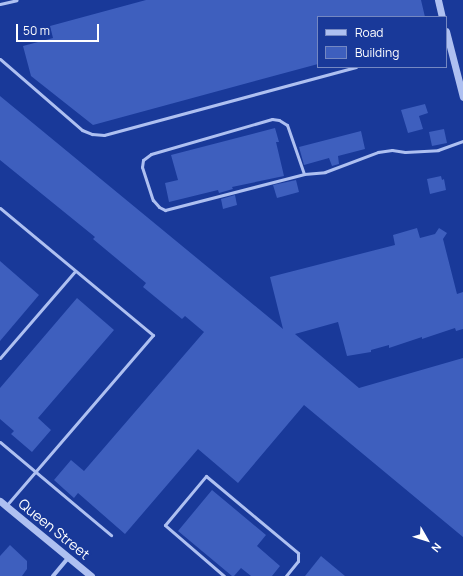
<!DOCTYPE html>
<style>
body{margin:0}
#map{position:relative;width:463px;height:576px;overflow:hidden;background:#193999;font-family:Manrope,sans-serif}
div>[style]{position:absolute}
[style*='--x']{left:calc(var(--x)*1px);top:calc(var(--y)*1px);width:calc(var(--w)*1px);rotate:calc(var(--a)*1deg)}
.building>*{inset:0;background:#3e5fbe}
.service>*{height:3px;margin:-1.5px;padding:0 1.5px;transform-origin:1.5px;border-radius:1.5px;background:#aec0f1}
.minor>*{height:4px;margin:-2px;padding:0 2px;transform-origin:2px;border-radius:2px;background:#aec0f1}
.tertiary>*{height:7px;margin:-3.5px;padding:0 3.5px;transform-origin:3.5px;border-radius:3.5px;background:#aec0f1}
span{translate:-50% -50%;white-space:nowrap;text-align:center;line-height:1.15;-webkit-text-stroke:3.5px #193999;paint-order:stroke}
.street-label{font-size:14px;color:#fff}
.legend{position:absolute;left:317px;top:16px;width:130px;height:52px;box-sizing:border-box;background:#193999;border:1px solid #7588c2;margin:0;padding:5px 7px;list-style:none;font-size:12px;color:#fff}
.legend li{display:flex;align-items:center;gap:8px;height:20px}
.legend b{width:20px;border:1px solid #7588c2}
.north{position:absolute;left:407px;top:520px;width:40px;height:40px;-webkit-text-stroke:3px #193999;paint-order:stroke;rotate:129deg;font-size:11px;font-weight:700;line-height:16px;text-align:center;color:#fff}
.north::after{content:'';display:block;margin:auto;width:14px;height:18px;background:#fff;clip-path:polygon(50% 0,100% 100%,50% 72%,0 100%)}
.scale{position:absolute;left:16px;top:24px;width:83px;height:18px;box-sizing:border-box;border:2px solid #fff;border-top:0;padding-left:5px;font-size:12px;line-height:14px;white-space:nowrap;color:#fff;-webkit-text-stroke:3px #193999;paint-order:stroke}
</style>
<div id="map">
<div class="building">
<div style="clip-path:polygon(146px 0,421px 0,425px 17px,318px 17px,318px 64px,93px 125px,31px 76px,23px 46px,53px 38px,50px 26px)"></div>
<div style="clip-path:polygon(0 96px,283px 329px,270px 277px,395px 245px,393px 235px,417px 228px,420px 238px,435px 234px,439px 228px,447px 233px,443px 239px,457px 294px,463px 292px,463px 329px,456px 331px,455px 328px,422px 339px,422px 337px,389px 348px,389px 345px,371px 350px,371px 352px,347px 356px,338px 322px,295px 334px,359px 388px,463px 358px,463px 537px,304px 405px,238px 483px,198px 449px,125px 534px,78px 493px,74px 498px,54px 480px,71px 460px,84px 471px,204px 332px,185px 316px,182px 319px,143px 287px,146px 283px,93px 239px,95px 237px,0 160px)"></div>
<div style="clip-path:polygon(425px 104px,428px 113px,419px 116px,423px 129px,408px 133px,401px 110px)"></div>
<div style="clip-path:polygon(275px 128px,279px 142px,276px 142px,284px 176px,232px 187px,233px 189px,219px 193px,218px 190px,169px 202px,165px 183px,178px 180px,171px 155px)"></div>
<div style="clip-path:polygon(444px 129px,447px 143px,432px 146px,429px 132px)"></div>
<div style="clip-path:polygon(361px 131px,365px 149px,338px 156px,339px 164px,332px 166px,329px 158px,304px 165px,299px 147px)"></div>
<div style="clip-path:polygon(441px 176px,442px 180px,444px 179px,446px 190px,430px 194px,427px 179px)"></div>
<div style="clip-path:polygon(296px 180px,299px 192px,277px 198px,273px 185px)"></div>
<div style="clip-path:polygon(235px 195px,237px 205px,223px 209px,221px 199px)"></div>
<div style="clip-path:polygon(0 261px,39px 295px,0 341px)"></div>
<div style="clip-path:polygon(77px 298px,114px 330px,38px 418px,51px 430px,32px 452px,11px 434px,14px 431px,0 419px,0 388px)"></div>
<div style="clip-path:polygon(212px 490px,266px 535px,257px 546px,280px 566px,272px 576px,251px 576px,241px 568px,234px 576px,232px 576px,178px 531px)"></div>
<div style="clip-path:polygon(10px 545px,27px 561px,27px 569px,22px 576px,0 576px,0 556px)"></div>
<div style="clip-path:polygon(321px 556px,345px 576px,305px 576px)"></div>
</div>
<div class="service">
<div style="--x:0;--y:4;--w:17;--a:-13"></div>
<div style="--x:0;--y:59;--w:108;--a:40.9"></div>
<div style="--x:82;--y:130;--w:11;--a:22"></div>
<div style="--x:92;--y:134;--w:12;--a:5"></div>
<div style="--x:104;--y:135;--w:261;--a:-15.1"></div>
<div style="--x:304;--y:174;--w:52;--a:-109.1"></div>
<div style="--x:287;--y:125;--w:9;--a:-148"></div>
<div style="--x:279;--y:120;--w:7;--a:-172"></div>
<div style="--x:272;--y:119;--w:126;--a:163.9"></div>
<div style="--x:151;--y:154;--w:10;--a:143"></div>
<div style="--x:143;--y:160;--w:7;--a:98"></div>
<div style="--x:142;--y:167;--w:35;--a:72"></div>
<div style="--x:153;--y:200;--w:9;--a:49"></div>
<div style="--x:159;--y:207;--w:7;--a:27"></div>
<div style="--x:165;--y:210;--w:144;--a:-14.5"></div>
<div style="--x:304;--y:174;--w:21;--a:-5"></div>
<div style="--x:325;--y:172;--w:57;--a:-20.7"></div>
<div style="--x:378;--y:152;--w:14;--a:-8"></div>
<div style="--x:392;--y:150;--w:13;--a:9"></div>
<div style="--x:405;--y:152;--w:33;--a:-3"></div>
<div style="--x:438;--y:150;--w:27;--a:-20"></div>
<div style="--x:0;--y:208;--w:199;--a:39.7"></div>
<div style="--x:153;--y:335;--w:225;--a:130.7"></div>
<div style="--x:0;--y:358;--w:115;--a:-49.2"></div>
<div style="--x:0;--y:442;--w:145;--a:40"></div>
<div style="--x:224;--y:576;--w:78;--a:-139.2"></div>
<div style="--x:165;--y:525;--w:64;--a:-50.1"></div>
<div style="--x:206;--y:476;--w:120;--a:39.9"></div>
<div style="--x:298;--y:553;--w:8;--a:90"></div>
<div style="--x:298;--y:561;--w:19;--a:129"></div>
</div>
<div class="minor">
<div style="--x:53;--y:576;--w:25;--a:-50"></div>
</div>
<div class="tertiary">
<div style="--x:438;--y:0;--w:17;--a:77"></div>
<div style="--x:446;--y:31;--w:68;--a:75.6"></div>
<div style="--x:0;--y:501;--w:118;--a:39.5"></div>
</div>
<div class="street-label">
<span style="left:54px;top:529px;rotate:39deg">Queen Street</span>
</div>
<ul class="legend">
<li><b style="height:5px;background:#aec0f1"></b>Road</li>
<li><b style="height:11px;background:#3e5fbe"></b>Building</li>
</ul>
<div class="north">N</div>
<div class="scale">50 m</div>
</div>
